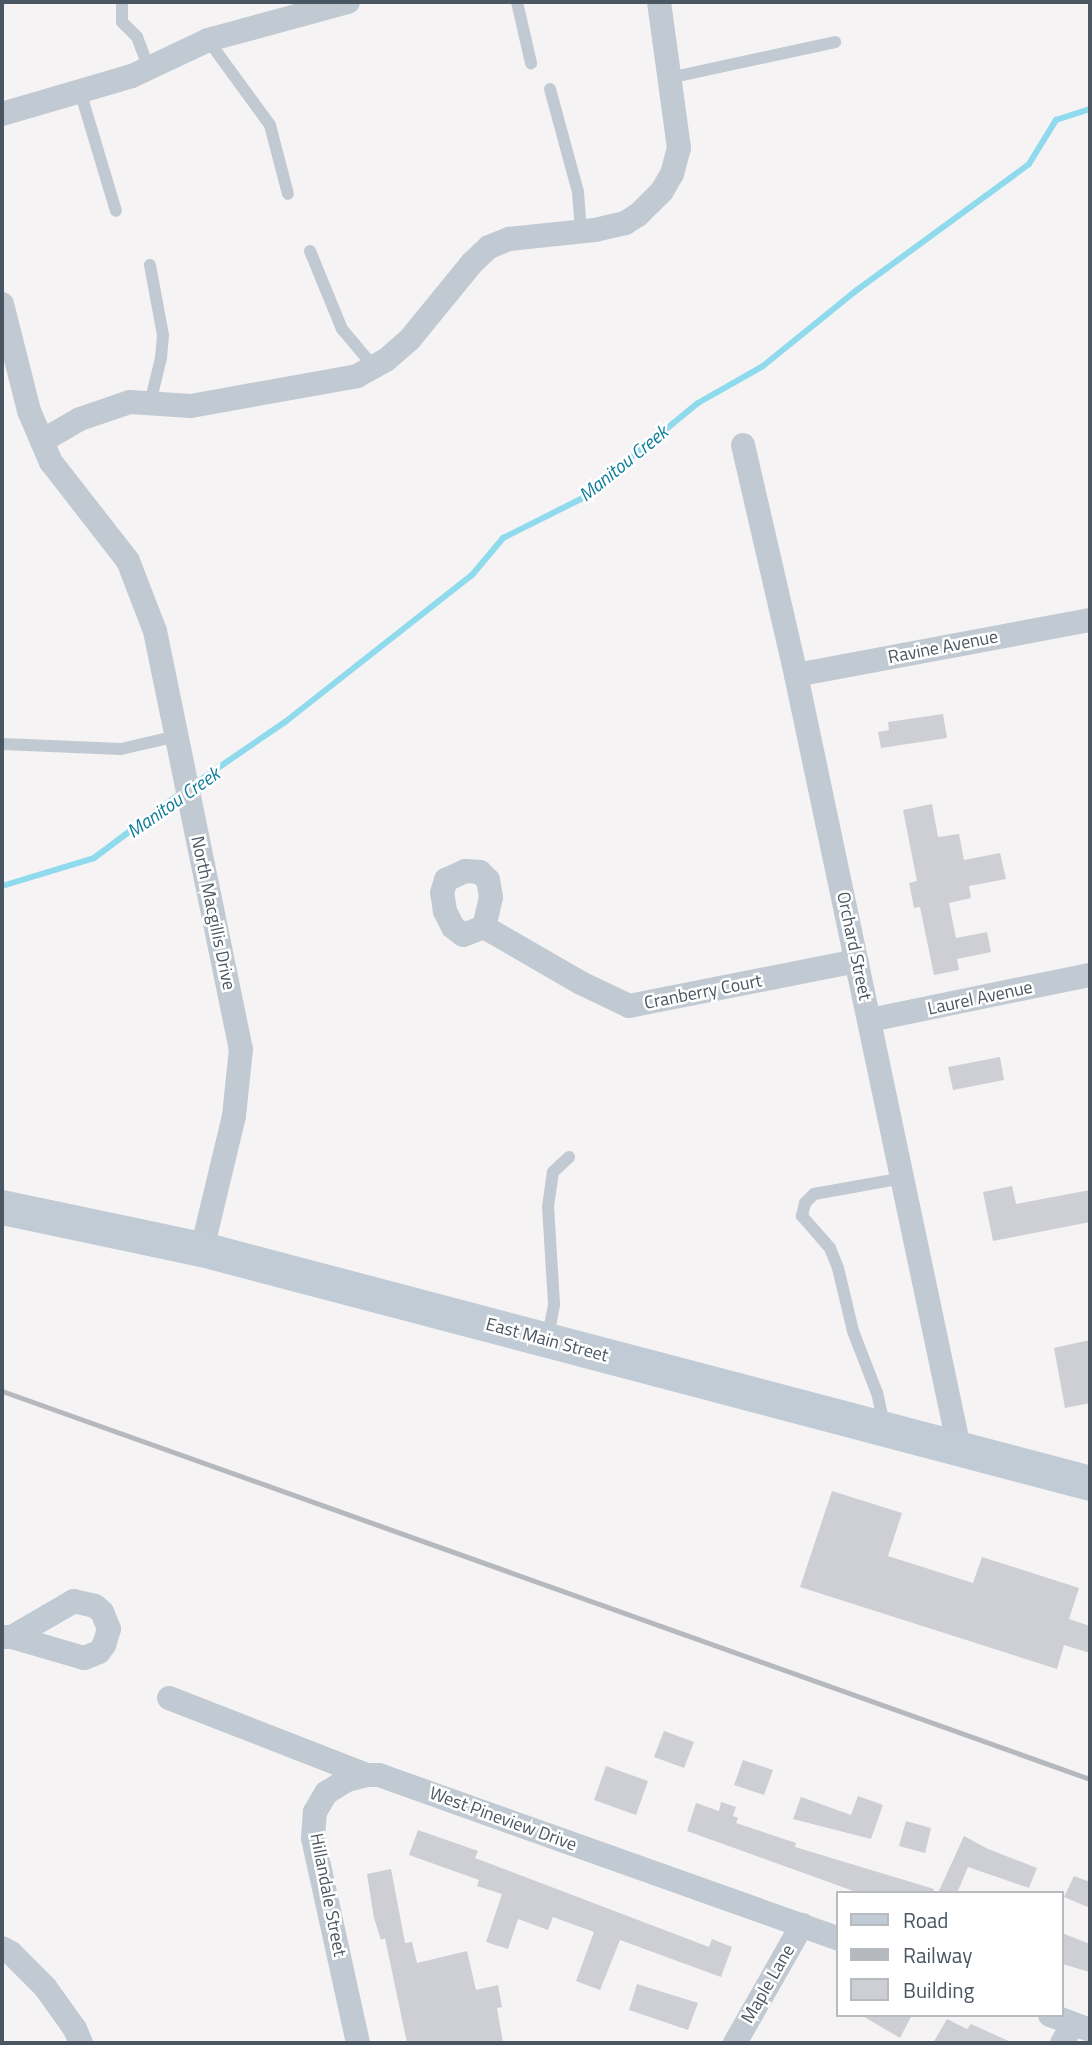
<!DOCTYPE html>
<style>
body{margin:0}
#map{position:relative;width:1092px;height:2045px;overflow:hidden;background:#f5f3f3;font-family:"Titillium Web",sans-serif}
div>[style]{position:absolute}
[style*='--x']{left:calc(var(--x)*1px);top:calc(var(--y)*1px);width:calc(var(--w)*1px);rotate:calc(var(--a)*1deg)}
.stream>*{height:6px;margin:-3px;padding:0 3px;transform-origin:3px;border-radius:3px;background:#90daee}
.building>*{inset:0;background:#cdcfd5}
.service>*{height:12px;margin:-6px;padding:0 6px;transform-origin:6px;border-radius:6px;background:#c1cad2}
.minor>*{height:24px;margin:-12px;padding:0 12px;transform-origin:12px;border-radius:12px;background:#c1cad2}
.secondary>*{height:35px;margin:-17.5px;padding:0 17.5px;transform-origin:17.5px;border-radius:17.5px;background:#c1cbd6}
.rail>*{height:5px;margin:-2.5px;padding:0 2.5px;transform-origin:2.5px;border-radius:2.5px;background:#b5b8bd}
span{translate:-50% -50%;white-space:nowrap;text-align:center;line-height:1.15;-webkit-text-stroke:5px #fff;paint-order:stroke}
.street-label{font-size:18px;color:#4a5661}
.water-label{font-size:19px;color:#0c7c9b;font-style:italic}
.frame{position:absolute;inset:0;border:4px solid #4a5661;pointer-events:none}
.legend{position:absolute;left:836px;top:1891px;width:228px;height:126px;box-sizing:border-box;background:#fff;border:2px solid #b7bbc0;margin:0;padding:9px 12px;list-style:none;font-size:21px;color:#4a5661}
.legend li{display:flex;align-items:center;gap:14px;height:35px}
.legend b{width:35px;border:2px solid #b7bbc0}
</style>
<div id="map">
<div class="stream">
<div style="--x:193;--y:785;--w:112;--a:-34.4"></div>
<div style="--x:285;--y:722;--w:238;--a:-38.2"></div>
<div style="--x:472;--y:575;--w:48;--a:-50"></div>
<div style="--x:503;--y:538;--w:87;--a:-26.6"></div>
<div style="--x:581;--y:499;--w:151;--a:-39.4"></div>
<div style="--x:698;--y:403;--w:75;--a:-29.6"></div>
<div style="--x:763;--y:366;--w:121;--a:-39"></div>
<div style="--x:857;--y:290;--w:213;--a:-36.2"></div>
<div style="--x:1029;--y:164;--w:52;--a:-58.5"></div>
<div style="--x:1056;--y:120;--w:36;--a:-18"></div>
<div style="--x:2;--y:886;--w:96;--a:-16.9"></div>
<div style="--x:94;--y:858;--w:109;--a:-36.8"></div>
</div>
<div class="building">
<div style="clip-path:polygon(943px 714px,947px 738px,881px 748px,878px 732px,889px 730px,888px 722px)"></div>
<div style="clip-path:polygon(932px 804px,938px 837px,959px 834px,964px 860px,1000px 853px,1006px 879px,969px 886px,971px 898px,949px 903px,956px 938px,987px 932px,991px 952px,957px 959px,959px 970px,934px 975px,920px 907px,914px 908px,909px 883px,917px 881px,903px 810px)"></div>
<div style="clip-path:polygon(1000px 1057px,1004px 1080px,953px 1090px,948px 1067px)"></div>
<div style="clip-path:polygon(1012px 1186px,1016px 1204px,1090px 1190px,1090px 1222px,993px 1241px,983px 1192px)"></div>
<div style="clip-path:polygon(1090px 1340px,1090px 1403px,1065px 1408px,1054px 1348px)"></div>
<div style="clip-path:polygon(832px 1491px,902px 1513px,888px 1556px,973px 1583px,982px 1557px,1079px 1588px,1069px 1619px,1090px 1626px,1090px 1653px,1064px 1645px,1057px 1669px,800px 1587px)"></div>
<div style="clip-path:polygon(664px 1731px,694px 1742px,684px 1768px,654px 1757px)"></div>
<div style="clip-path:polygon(743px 1760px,773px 1770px,764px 1795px,734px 1785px)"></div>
<div style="clip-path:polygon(606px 1766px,648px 1781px,636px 1815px,594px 1800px)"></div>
<div style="clip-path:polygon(858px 1796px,883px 1805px,871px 1839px,793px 1819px,801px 1797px,851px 1815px)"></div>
<div style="clip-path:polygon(721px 1802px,736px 1807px,733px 1816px,738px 1818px,736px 1823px,796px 1843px,795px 1847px,934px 1889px,933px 1893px,859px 1893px,687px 1831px,696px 1803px,719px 1811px)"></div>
<div style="clip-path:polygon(906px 1821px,931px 1828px,925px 1853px,899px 1846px)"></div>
<div style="clip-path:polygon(418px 1830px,478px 1851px,475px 1858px,709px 1947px,712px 1939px,732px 1947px,721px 1977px,620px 1940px,600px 1990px,576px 1981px,594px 1932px,553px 1917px,548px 1930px,518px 1919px,508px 1949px,486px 1942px,502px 1894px,477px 1886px,479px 1880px,409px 1855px)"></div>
<div style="clip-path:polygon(964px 1836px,988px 1849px,1037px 1868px,1029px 1888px,968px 1867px,957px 1893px,938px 1893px)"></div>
<div style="clip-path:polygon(391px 1869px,405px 1943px,412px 1942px,417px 1963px,467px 1951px,476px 1990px,498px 1985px,502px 2007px,497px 2008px,503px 2043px,407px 2043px,385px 1938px,381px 1940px,374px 1918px,367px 1874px)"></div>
<div style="clip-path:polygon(1074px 1876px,1090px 1882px,1090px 1908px,1064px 1897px)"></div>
<div style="clip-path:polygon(1062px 1933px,1090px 1944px,1090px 1972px,1062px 1964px)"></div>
<div style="clip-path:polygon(637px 1984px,698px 2003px,688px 2030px,629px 2010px)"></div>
<div style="clip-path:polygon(861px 2015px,912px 2015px,900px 2038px)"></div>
<div style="clip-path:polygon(947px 2019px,967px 2029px,971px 2024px,1013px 2043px,933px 2043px)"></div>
</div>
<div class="service">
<div style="--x:122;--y:2;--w:20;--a:90"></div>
<div style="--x:122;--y:22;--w:21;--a:45"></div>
<div style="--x:137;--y:37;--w:33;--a:69"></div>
<div style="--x:517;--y:2;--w:63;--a:77.1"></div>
<div style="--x:208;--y:40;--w:105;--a:53.9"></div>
<div style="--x:270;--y:125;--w:71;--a:75.4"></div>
<div style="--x:669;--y:78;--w:170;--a:-12.2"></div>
<div style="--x:550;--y:89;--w:107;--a:74.8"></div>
<div style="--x:578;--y:192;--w:40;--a:85.7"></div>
<div style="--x:80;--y:91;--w:125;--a:73.3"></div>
<div style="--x:310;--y:251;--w:84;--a:67.7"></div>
<div style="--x:342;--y:329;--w:50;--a:49.9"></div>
<div style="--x:150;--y:265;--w:71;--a:79.5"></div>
<div style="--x:163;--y:335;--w:23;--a:95"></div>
<div style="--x:161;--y:358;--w:46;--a:103.7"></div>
<div style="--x:2;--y:744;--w:119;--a:2.4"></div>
<div style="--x:121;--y:749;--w:57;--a:-13.1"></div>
<div style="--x:548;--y:1336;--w:33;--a:-79"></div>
<div style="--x:554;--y:1304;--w:97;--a:-93.5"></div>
<div style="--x:548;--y:1207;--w:35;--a:-82"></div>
<div style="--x:553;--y:1172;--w:22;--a:-43"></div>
<div style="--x:884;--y:1425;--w:33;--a:-102"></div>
<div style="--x:877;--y:1393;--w:66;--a:-111.2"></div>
<div style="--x:853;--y:1331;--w:65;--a:-103.4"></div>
<div style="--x:838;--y:1268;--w:22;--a:-112"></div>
<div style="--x:830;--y:1248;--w:43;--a:-131.2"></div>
<div style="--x:802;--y:1216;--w:13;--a:-77"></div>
<div style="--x:805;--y:1203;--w:13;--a:-45"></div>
<div style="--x:814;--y:1194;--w:90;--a:-10.2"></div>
</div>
<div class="minor">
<div style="--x:2;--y:114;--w:135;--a:-16.3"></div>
<div style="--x:132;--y:76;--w:84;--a:-25.3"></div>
<div style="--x:208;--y:40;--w:145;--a:-15.2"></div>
<div style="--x:2;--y:304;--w:110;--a:75.8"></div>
<div style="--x:29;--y:411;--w:56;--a:66.7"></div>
<div style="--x:51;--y:462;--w:125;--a:52.1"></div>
<div style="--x:128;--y:561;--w:75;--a:68.9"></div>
<div style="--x:155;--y:631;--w:427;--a:78.4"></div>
<div style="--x:241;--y:1049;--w:67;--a:96"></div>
<div style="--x:234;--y:1116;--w:137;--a:103.5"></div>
<div style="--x:42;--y:441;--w:44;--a:-30.1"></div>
<div style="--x:80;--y:419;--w:53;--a:-18.8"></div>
<div style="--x:130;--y:402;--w:61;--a:3.8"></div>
<div style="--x:191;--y:406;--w:169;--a:-10.2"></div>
<div style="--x:357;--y:376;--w:33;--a:-29"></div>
<div style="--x:386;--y:360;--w:32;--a:-41"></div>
<div style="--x:410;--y:339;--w:98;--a:-50.8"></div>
<div style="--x:472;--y:263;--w:23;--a:-43"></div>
<div style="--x:489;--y:247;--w:22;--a:-22"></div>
<div style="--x:509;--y:239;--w:86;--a:-6"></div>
<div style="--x:595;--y:230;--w:31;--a:-13"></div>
<div style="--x:625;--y:223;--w:15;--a:-32"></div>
<div style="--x:638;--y:215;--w:34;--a:-45"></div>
<div style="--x:662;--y:191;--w:20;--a:-60"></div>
<div style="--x:672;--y:174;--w:27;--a:-75"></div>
<div style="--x:679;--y:148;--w:147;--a:-97.8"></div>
<div style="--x:743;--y:445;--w:236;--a:77"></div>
<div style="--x:796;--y:675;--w:790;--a:78.09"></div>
<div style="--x:796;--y:675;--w:299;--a:-10.6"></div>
<div style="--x:465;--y:871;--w:15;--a:4"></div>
<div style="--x:480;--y:872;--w:11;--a:45"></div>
<div style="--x:488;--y:880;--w:17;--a:80"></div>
<div style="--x:491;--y:897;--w:31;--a:103"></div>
<div style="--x:484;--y:927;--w:22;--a:159"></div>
<div style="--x:463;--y:935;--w:13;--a:-141"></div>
<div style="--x:453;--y:927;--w:18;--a:-117"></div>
<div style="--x:445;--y:911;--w:18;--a:-99"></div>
<div style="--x:442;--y:893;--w:14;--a:-73"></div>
<div style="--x:446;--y:880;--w:21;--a:-25"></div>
<div style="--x:484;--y:927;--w:112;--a:30"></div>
<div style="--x:581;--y:983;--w:53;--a:25.6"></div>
<div style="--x:629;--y:1006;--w:232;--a:-11.2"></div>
<div style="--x:870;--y:1020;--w:225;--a:-11.6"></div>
<div style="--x:2;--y:1637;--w:10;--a:0"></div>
<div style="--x:12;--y:1637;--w:75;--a:16.3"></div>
<div style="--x:84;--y:1658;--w:16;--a:-22"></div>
<div style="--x:99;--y:1652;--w:9;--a:-54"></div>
<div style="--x:104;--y:1645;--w:17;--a:-73"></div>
<div style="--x:109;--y:1629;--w:18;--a:-112"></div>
<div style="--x:102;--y:1612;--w:9;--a:-139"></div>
<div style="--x:95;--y:1606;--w:22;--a:-167"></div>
<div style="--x:74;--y:1601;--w:72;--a:149.9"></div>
<div style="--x:169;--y:1698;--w:212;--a:21.3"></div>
<div style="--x:367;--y:1775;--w:12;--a:0"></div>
<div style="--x:379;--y:1775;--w:487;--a:19.6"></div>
<div style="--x:2;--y:1948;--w:10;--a:29"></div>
<div style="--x:11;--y:1953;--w:48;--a:45"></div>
<div style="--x:45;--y:1987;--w:52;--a:54.5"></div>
<div style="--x:75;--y:2029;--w:15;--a:67"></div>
<div style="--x:1050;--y:2015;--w:43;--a:20.6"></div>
<div style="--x:358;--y:2043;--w:210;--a:-102.4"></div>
<div style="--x:313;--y:1838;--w:26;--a:-86"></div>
<div style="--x:315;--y:1812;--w:22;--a:-60"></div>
<div style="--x:326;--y:1793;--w:25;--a:-32"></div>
<div style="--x:347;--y:1780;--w:21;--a:-14"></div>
<div style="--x:735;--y:2043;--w:136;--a:-60.4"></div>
<div style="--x:1062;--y:2043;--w:22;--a:-60"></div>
</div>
<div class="secondary">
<div style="--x:2;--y:1207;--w:204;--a:11.9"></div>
<div style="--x:202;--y:1249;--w:918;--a:14.76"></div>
</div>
<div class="rail">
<div style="--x:2;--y:1391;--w:1155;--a:19.63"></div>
</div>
<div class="street-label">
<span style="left:943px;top:647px;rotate:-11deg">Ravine Avenue</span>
<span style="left:213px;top:913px;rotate:78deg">North Macgillis Drive</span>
<span style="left:854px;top:946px;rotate:78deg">Orchard Street</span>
<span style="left:703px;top:992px;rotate:-11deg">Cranberry Court</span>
<span style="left:980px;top:998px;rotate:-12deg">Laurel Avenue</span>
<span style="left:547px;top:1340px;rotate:15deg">East Main Street</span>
<span style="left:503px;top:1819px;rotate:20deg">West Pineview Drive</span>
<span style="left:328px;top:1895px;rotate:79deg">Hillandale Street</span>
<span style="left:768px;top:1984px;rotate:-60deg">Maple Lane</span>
</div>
<div class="water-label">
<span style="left:623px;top:463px;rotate:-39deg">Manitou Creek</span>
<span style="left:173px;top:802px;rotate:-35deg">Manitou Creek</span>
</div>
<div class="frame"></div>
<ul class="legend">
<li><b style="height:9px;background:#c1cbd6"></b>Road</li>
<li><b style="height:9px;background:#b5b8bd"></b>Railway</li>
<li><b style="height:19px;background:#cdcfd5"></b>Building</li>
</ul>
</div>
